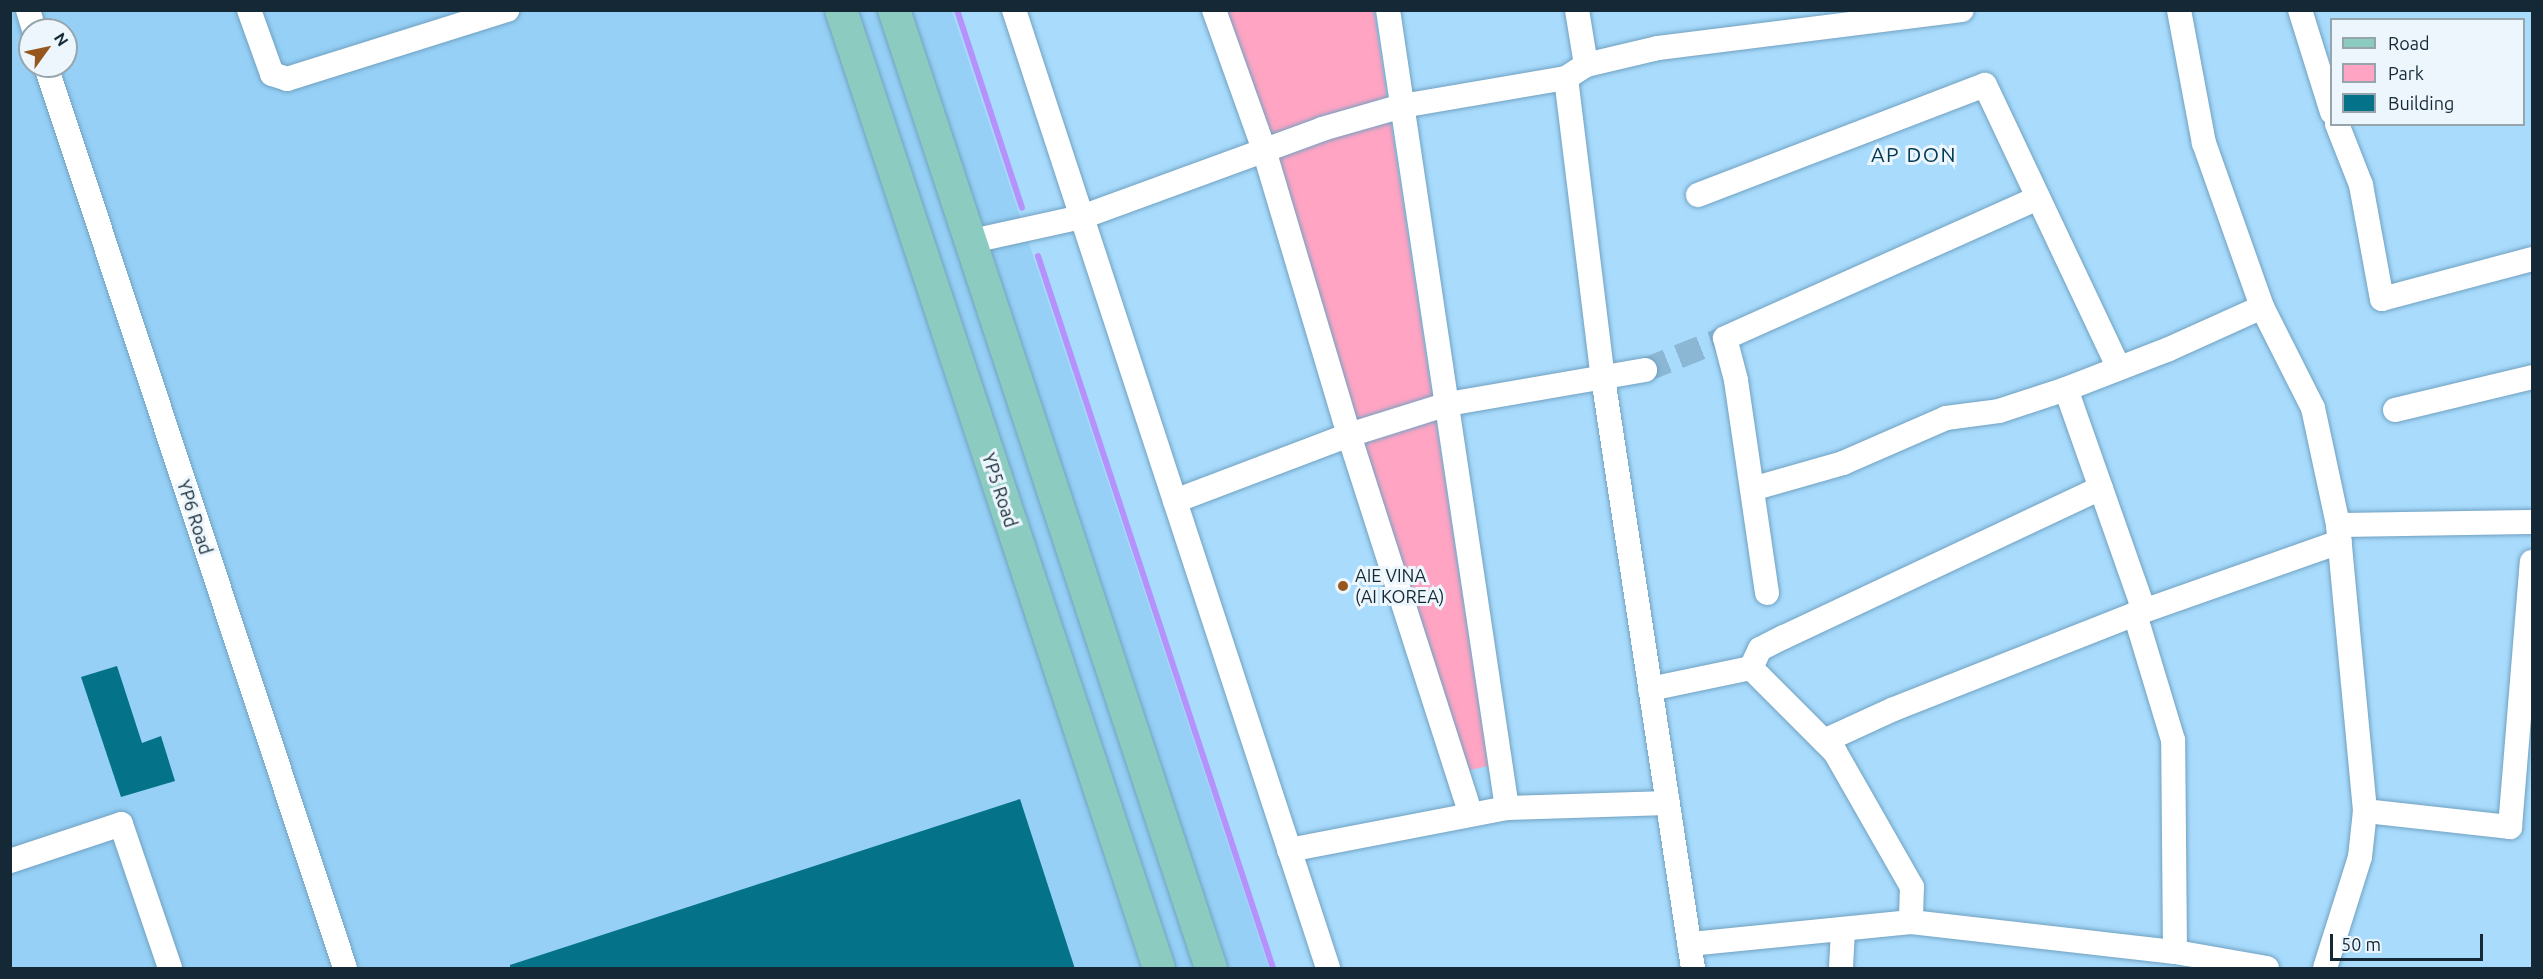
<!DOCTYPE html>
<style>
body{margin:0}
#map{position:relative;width:2543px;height:979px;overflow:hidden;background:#a8dbfc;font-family:Ubuntu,sans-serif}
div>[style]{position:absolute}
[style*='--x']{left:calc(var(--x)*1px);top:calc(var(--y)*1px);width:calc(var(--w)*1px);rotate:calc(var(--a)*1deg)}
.built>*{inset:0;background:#96d0f6}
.green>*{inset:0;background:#ffa4c3}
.stream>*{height:6px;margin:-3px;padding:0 3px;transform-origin:3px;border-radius:3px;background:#b592fb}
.building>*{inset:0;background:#047289}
.minor-tunnel>*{height:24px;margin-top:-12px;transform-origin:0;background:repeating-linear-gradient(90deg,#8bb7d4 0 24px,transparent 0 36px)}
.roads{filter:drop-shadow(0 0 2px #71a1c1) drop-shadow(0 0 2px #71a1c1)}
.minor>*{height:24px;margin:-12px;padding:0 12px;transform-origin:12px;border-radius:12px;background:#fff}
.major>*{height:32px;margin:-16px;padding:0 16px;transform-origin:16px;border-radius:16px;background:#8ccbbf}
.dots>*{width:16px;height:16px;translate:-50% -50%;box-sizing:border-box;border:3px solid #ecf6fc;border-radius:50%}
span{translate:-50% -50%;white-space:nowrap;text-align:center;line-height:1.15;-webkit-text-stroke:6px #ecf6fc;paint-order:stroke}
.street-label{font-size:18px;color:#152835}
.poi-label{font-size:18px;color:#152835}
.left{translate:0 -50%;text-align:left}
.quarter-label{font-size:21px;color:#033954;letter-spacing:1.5px}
.frame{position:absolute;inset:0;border:12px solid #152835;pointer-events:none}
.legend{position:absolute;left:2330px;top:18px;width:195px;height:108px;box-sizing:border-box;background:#ecf6fc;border:2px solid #96a4ac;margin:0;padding:8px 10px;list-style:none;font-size:18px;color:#152835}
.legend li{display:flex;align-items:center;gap:12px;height:30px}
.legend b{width:30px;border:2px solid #96a4ac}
.north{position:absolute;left:18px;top:18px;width:60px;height:60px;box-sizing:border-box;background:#ecf6fc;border:2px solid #96a4ac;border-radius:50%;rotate:57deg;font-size:16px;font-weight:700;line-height:24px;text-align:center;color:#152835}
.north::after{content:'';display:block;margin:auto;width:21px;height:27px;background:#96561e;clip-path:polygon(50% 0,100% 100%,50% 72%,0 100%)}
.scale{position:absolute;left:2330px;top:934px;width:153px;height:27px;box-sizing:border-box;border:3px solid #152835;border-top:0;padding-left:8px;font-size:18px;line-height:21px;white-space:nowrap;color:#152835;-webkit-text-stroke:4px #ecf6fc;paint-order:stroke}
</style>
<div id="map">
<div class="built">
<div style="clip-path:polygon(evenodd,10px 11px,952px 11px,1269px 968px,11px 968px,10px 11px,30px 30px,66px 30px,66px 66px,30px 66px,30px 30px)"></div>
</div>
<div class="green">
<div style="clip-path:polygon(1224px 11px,1374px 11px,1488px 766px,1470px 770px,1454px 733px)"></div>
</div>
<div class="stream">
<div style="--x:957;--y:10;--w:208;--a:71.8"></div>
<div style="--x:1038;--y:256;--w:750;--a:71.73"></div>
</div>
<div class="building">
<div style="clip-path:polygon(117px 666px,142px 743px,161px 736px,175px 781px,121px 797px,81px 677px)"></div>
<div style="clip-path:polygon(1020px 799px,1075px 969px,510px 969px,510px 965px)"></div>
</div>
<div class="minor-tunnel">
<div style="--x:1645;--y:370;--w:86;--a:-21.8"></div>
</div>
<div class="roads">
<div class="minor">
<div style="--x:28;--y:10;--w:21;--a:73"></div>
<div style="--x:249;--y:10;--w:68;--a:70.2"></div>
<div style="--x:272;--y:74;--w:16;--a:18"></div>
<div style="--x:287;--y:79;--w:231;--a:-17.4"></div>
<div style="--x:1014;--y:10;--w:1008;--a:71.85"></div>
<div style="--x:1214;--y:10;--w:149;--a:70.3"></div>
<div style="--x:1264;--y:150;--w:297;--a:73.4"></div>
<div style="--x:1349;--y:435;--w:397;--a:72.2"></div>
<div style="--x:1388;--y:10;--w:807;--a:81.52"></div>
<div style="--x:1577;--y:10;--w:56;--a:80.7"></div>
<div style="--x:2179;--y:10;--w:135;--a:79.4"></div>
<div style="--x:2204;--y:143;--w:174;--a:70.5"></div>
<div style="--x:2262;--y:307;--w:113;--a:63.2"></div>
<div style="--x:2313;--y:408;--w:120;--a:77.9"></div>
<div style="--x:2338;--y:525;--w:287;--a:84.6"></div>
<div style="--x:2365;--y:811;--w:46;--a:96.2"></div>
<div style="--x:2360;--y:857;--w:116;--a:107.5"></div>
<div style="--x:2300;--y:10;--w:107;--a:72.6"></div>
<div style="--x:46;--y:66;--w:950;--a:71.66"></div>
<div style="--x:1566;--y:78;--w:302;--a:83"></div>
<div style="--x:1603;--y:378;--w:597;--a:81.33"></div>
<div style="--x:2337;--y:124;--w:66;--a:68.5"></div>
<div style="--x:2361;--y:185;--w:116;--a:79.6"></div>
<div style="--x:2382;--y:299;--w:155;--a:-14.9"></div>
<div style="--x:1698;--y:195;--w:307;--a:-21"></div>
<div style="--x:1985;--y:85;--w:312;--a:64.7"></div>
<div style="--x:968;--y:242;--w:117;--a:-12.4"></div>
<div style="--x:1082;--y:217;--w:256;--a:-20.1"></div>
<div style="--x:1322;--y:129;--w:83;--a:-16"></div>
<div style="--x:1402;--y:106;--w:166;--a:-9.7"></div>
<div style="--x:1566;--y:78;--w:24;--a:-33"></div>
<div style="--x:1586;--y:65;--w:74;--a:-13.3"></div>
<div style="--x:1658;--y:48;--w:306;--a:-7.1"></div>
<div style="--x:2066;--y:389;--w:234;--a:70.6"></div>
<div style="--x:2395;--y:410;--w:141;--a:-13.5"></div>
<div style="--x:1752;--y:489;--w:95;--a:-15.9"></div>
<div style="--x:1843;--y:463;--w:112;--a:-23.6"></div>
<div style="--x:1946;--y:418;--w:53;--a:-7.5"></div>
<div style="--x:1999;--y:411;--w:71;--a:-18.2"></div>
<div style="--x:2066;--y:389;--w:110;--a:-21.2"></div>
<div style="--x:2169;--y:349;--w:102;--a:-24.3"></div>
<div style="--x:1175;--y:501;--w:186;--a:-20.8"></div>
<div style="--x:1349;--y:435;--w:104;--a:-17.4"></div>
<div style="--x:1448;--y:404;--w:200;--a:-9.8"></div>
<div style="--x:2338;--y:525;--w:194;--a:-0.9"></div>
<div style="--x:1767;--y:593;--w:215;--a:-98.3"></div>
<div style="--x:1736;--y:380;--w:43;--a:-104.7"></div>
<div style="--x:1725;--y:338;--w:343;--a:-24.1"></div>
<div style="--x:1751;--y:668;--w:21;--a:-65"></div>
<div style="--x:1760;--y:649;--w:27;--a:-27"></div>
<div style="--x:1784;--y:637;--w:350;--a:-25.2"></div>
<div style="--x:1650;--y:689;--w:103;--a:-11.7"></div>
<div style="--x:1751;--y:668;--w:119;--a:45"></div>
<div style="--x:1835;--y:752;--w:155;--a:60.3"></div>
<div style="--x:1912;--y:887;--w:35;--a:92"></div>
<div style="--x:1911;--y:922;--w:223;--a:174.3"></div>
<div style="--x:1824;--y:741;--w:77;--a:-24.6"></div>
<div style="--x:1894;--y:709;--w:259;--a:-21.5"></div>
<div style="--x:2365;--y:811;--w:146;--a:6.3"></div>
<div style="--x:2510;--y:827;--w:266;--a:-85.3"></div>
<div style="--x:1289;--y:850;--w:222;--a:-10.9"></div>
<div style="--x:1507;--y:808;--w:161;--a:-1.8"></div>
<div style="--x:10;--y:861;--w:117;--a:-18.4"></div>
<div style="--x:121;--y:824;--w:152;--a:71.2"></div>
<div style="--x:1911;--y:922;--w:266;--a:6.5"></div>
<div style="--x:1841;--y:968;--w:39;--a:-87"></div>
<div style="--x:2267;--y:968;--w:93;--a:-170.1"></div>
<div style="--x:2175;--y:952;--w:212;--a:-90.5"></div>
<div style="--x:2173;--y:740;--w:132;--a:-106.8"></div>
<div style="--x:2135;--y:614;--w:217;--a:-19.4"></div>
</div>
<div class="major">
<div style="--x:841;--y:10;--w:1009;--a:71.64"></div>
<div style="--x:894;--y:10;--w:1009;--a:71.69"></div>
</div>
</div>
<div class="dots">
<div style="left:1343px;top:586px;background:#96561e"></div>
</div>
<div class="street-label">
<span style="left:1000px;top:490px;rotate:72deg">YP5 Road</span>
<span style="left:195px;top:517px;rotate:72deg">YP6 Road</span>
</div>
<div class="poi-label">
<span class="left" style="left:1355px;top:586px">AIE VINA<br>(AI KOREA)</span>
</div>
<div class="quarter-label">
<span style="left:1914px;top:154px">AP DON</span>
</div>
<div class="frame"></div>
<ul class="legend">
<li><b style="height:8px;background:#8ccbbf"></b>Road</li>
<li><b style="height:16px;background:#ffa4c3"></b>Park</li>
<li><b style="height:16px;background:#047289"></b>Building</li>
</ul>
<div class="north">N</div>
<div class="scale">50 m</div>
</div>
